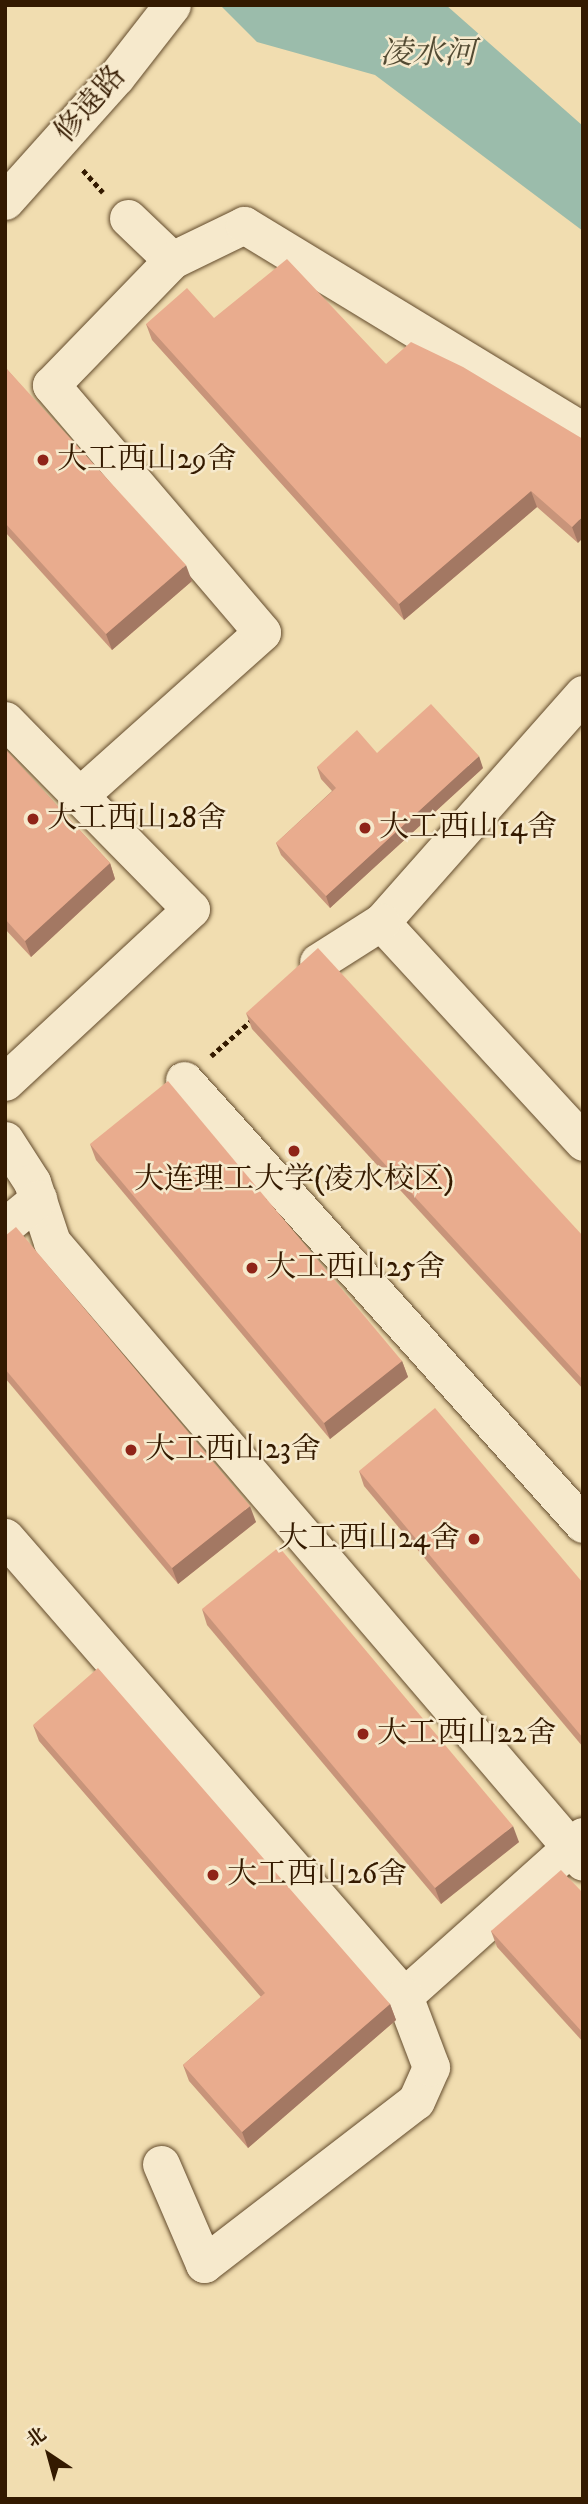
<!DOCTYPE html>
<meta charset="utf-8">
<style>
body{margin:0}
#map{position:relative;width:588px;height:2504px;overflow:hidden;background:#f1ddb0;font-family:"IM FELL DW Pica","Noto Serif SC",serif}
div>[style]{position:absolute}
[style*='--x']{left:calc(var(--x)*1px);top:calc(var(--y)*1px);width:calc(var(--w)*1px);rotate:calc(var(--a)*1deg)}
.water>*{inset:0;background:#9bbcab}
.path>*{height:4.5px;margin-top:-2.25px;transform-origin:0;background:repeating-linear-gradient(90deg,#341a00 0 5px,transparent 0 8.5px)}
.roads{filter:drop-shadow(0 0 2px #634b2c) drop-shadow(0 0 2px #634b2c)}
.street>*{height:37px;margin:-18.5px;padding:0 18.5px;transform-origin:18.5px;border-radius:18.5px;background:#f6e9cc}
.wall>*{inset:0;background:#c8947a}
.shaded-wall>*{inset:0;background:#a37863}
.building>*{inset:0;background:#e9ac8e}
.dots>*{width:19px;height:19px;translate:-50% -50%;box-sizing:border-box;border:4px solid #f6e9cc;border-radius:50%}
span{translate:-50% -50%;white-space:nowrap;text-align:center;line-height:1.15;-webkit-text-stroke:5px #f6e9cc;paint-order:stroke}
.street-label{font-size:30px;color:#341a00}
.poi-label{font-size:30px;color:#341a00}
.left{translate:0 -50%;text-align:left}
.right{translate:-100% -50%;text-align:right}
.water-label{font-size:32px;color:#534b33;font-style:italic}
.frame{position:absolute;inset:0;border:7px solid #341a00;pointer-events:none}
.north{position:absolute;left:14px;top:2420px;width:70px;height:70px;-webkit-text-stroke:5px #f6e9cc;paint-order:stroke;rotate:324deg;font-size:19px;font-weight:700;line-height:28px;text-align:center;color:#341a00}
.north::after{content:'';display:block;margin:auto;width:24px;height:32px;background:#341a00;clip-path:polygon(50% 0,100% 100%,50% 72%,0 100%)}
</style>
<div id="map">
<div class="water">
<div style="clip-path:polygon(220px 5px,446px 5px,583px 126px,583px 231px,375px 75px,257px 42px)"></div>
</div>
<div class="path">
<div style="--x:83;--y:170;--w:30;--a:48"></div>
<div style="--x:211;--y:1056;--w:55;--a:-41.3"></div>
</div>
<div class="roads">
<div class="street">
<div style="--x:5;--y:201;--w:166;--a:-48.2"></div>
<div style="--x:116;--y:77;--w:91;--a:-52.1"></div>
<div style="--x:128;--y:218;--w:61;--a:43.7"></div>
<div style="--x:172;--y:260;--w:80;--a:-25.9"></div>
<div style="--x:244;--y:225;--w:397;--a:31.3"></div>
<div style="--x:583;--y:694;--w:305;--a:131.5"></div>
<div style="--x:381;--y:922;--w:299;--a:47.4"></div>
<div style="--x:5;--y:720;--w:265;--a:45.5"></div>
<div style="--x:191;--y:909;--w:254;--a:137.1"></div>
<div style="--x:80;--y:795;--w:244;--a:-41.8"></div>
<div style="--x:262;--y:632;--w:325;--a:-130.5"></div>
<div style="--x:51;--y:385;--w:174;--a:-45.9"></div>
<div style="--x:318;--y:962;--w:75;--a:-32.4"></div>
<div style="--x:184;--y:1080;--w:597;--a:48.06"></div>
<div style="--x:5;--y:1140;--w:50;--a:57.3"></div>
<div style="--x:32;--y:1182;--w:63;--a:71.6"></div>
<div style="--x:52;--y:1242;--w:816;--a:49.42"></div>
<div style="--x:5;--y:1226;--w:43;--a:-39.3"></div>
<div style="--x:5;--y:1537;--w:608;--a:49"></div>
<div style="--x:404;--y:1996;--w:240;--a:-41.8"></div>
<div style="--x:161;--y:2164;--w:109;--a:66.7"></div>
<div style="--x:204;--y:2264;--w:267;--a:-37.6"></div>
<div style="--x:416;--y:2101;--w:37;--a:-66"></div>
<div style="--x:431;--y:2067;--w:76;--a:-110.8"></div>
</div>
</div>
<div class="wall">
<div style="clip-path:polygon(214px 318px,386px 364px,583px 439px,578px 543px,537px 507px,404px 620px,152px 340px,146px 324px)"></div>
<div style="clip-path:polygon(5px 367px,192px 581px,112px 650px,5px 532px)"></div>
<div style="clip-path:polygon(5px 749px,110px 863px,115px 879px,31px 957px,5px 929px)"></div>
<div style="clip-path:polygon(377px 753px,483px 768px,330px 908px,281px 855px,276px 843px,332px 791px,321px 779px,317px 767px)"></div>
<div style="clip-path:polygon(246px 1013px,583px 1236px,583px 1389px,252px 1029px)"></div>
<div style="clip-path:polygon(90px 1144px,402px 1361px,408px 1377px,330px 1439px,96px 1160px)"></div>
<div style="clip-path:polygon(5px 1236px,256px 1522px,178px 1584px,5px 1378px)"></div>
<div style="clip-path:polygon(359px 1471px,583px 1583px,583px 1747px,364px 1486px)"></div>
<div style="clip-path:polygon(202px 1609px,519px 1842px,441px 1904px,207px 1625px)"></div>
<div style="clip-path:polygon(33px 1725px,390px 2004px,396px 2020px,248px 2148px,189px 2081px,183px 2065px,261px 1997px,39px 1741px)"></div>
<div style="clip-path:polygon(583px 1893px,583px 2042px,497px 1947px,491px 1931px)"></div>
</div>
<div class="shaded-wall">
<div style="clip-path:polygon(531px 491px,537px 507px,404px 620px,399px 604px)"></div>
<div style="clip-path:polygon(583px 516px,583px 538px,578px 543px,572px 527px)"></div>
<div style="clip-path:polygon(186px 565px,192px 581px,112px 650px,106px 634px)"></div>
<div style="clip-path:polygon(479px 756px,483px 768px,330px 908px,326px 896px)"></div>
<div style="clip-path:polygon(110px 863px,115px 879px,31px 957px,25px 941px)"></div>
<div style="clip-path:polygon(402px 1361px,408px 1377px,330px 1439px,324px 1423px)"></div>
<div style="clip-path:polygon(250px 1506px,256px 1522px,178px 1584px,172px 1568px)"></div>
<div style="clip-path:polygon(513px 1826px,519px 1842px,441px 1904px,435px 1888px)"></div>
<div style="clip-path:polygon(390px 2004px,396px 2020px,248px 2148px,242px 2132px)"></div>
</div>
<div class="building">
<div style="clip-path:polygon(287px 259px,386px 364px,411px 342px,463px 367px,583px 439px,583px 516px,572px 527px,531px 491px,399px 604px,146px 324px,187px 288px,214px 318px)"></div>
<div style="clip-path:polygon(5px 367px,186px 565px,106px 634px,5px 523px)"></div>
<div style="clip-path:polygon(431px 704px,479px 756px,326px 896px,276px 843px,336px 788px,317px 767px,357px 730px,377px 753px)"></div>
<div style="clip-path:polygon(5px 749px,110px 863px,25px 941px,5px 919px)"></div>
<div style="clip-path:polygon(318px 948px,583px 1236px,583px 1380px,246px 1013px)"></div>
<div style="clip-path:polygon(168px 1081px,402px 1361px,324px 1423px,90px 1144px)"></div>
<div style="clip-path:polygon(16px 1227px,250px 1506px,172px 1568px,5px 1369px,5px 1236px)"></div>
<div style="clip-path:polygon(435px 1408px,583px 1583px,583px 1738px,359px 1471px)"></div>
<div style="clip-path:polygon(279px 1547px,513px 1826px,435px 1888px,202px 1609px)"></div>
<div style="clip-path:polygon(98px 1668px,390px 2004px,242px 2132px,183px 2065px,265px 1993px,33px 1725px)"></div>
<div style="clip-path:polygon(561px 1870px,583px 1893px,583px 2033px,491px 1931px)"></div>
</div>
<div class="dots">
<div style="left:43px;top:460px;background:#8f2418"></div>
<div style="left:33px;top:819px;background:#8f2418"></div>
<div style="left:365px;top:828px;background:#8f2418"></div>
<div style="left:294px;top:1151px;background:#8f2418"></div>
<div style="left:252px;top:1268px;background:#8f2418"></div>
<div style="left:131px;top:1450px;background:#8f2418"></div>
<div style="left:474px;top:1539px;background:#8f2418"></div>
<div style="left:363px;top:1734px;background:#8f2418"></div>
<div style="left:213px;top:1875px;background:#8f2418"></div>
</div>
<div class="street-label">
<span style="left:91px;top:105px;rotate:-49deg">修遠路</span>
</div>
<div class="poi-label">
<span class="left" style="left:57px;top:460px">大工西山29舍</span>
<span class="left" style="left:47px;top:819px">大工西山28舍</span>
<span class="left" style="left:379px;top:828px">大工西山14舍</span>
<span style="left:294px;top:1180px">大连理工大学(凌水校区)</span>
<span class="left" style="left:266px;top:1268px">大工西山25舍</span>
<span class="left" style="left:145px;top:1450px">大工西山23舍</span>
<span class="right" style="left:460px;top:1539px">大工西山24舍</span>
<span class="left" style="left:377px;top:1734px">大工西山22舍</span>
<span class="left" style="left:227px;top:1875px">大工西山26舍</span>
</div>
<div class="water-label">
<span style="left:428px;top:54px">凌水河</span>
</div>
<div class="frame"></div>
<div class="north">北</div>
</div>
